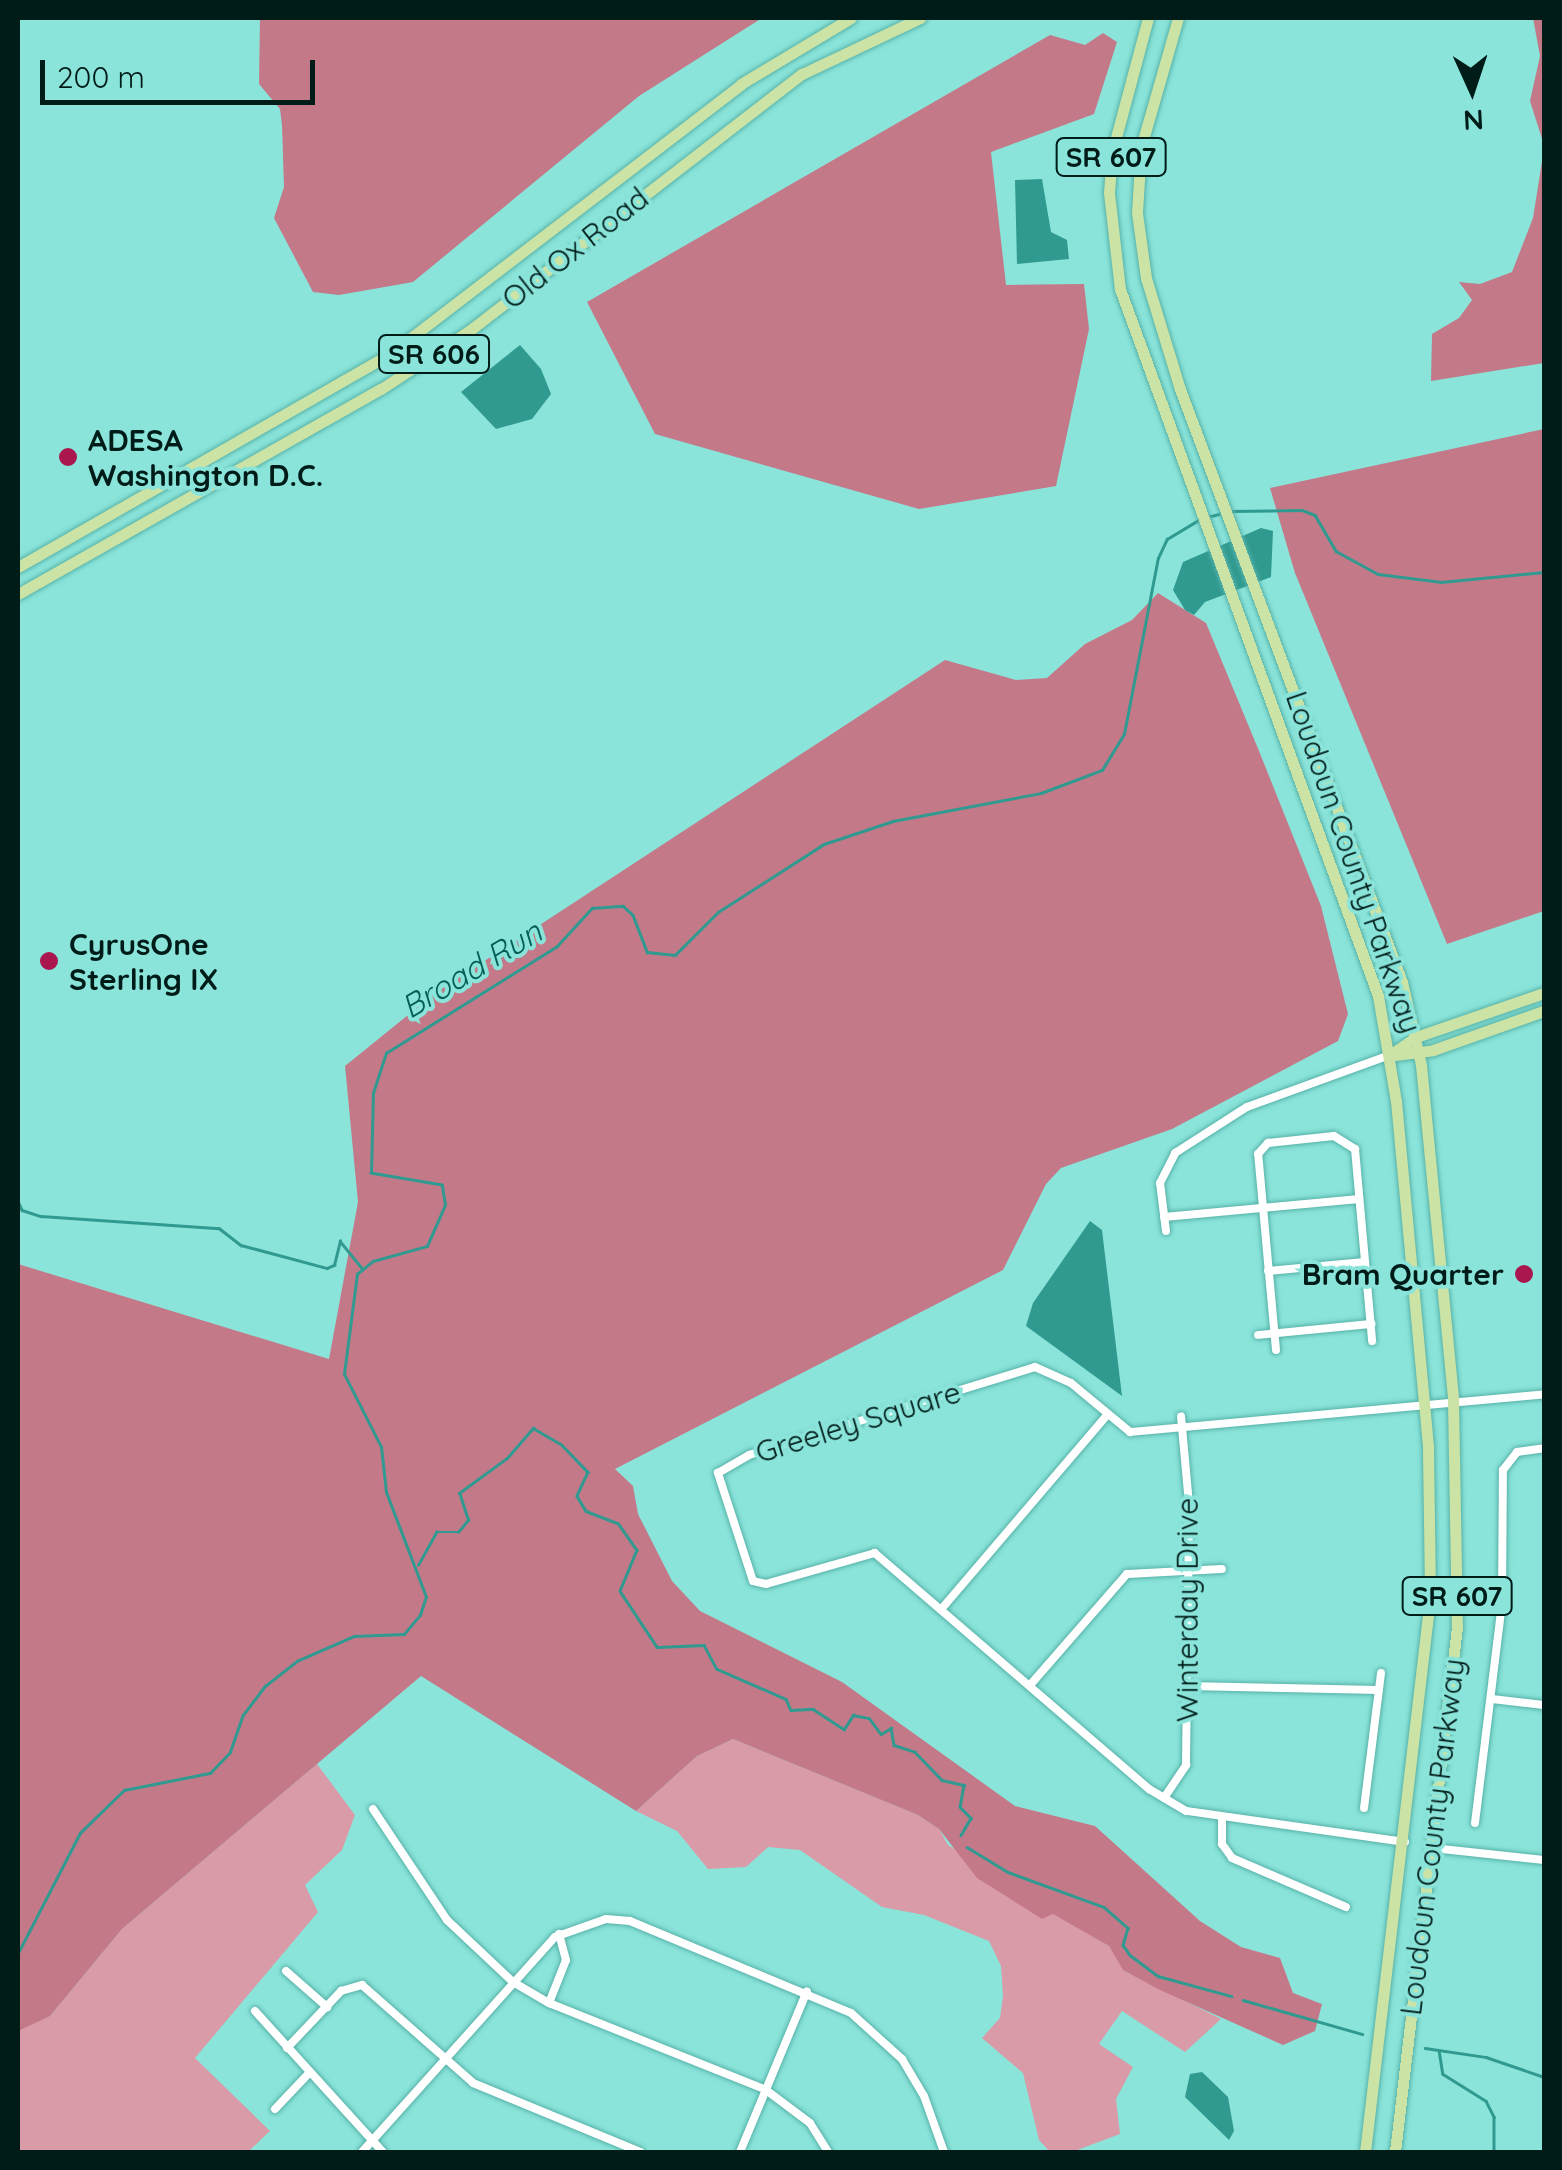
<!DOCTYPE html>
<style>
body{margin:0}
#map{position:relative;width:1562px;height:2170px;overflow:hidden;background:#8ae4da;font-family:Quicksand,sans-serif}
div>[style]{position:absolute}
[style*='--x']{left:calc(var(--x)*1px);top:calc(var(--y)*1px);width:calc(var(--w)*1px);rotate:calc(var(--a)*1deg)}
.green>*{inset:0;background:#d99ba7}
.forest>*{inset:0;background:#c47989}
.water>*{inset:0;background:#309a90}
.stream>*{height:2.5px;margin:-1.25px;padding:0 1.25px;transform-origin:1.25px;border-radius:1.25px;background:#309a90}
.roads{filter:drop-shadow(0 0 2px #57b2a8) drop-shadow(0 0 2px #57b2a8)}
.street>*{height:8px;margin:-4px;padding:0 4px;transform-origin:4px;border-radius:4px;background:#fff}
.primary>*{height:11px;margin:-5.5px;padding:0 5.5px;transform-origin:5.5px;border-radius:5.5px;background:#cce3a6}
.dots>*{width:28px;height:28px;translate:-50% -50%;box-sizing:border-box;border:5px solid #8ae4da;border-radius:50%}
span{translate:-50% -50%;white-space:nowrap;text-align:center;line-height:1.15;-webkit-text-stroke:8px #8ae4da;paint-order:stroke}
.shield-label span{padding:2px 8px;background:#8ae4da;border:2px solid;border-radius:8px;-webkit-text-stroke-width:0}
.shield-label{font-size:28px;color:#001c19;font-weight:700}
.street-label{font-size:30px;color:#001c19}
.poi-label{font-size:30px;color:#001c19;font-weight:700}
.left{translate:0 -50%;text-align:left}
.right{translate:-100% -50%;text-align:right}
.water-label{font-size:32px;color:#035e57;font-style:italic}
.frame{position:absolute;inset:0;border:20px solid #001c19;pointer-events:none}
.north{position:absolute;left:1422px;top:40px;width:100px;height:100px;-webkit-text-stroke:8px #8ae4da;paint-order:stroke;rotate:177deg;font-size:28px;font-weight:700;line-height:40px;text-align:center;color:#001c19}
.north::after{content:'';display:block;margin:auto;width:35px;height:45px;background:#001c19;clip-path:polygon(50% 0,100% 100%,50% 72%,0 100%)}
.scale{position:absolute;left:40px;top:60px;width:275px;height:45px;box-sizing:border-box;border:5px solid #001c19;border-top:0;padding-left:12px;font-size:30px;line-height:35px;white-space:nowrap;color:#001c19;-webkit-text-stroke:8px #8ae4da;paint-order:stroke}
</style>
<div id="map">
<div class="green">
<div style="clip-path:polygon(733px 1739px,918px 1815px,939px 1829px,948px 1845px,1109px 1946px,1125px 1971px,1221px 2019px,1185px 2052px,1122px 2011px,1099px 2044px,1133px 2067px,1116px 2099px,1120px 2134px,1072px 2152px,1050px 2152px,1039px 2140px,1023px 2073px,982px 2038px,1000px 2018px,1003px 1996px,1001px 1966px,989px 1941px,924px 1915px,882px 1907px,800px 1850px,768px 1847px,746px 1867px,708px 1869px,677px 1831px,636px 1811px,697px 1756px)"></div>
<div style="clip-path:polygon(317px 1764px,355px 1815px,342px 1850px,305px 1885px,318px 1912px,195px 2058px,270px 2131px,248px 2152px,18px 2152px,19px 2027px,50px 2016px,122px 1929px)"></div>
</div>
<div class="forest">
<div style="clip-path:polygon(260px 18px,762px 18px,639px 96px,413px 282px,339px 295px,313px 292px,274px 218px,284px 187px,282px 125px,280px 109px,259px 84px)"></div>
<div style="clip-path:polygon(1533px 18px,1544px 18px,1544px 145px,1530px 101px,1540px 56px)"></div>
<div style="clip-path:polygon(1103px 33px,1117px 42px,1094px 114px,991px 152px,1006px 285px,1084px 284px,1089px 329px,1056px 486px,919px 509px,655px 434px,587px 302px,1050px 35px,1085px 45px)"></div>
<div style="clip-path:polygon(1544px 149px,1544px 363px,1431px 381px,1432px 334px,1459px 318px,1472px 300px,1459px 282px,1480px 284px,1512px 272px,1533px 218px)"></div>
<div style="clip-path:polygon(1544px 429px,1544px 911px,1447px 944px,1295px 573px,1270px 488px)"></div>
<div style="clip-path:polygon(1158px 593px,1206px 623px,1259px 751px,1321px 906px,1348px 1014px,1338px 1041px,1172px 1129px,1061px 1168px,1046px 1184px,1003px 1270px,615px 1469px,633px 1486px,638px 1514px,672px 1581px,700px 1611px,842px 1682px,1015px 1806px,1095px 1826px,1200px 1921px,1241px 1947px,1280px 1958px,1293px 1993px,1322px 2004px,1315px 2031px,1283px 2045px,1160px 1990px,1123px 1970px,1109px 1946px,1053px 1914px,1042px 1919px,977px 1878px,939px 1829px,918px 1815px,733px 1739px,697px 1756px,636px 1811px,421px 1676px,122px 1929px,50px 2016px,18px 2031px,18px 1264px,329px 1359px,358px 1202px,345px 1066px,434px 994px,945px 660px,1016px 680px,1047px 678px,1085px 644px,1132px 620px)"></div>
</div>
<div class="water">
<div style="clip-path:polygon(1042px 179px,1051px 232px,1067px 240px,1069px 259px,1017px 264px,1015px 180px)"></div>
<div style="clip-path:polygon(520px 345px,541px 369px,551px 394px,532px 419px,496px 429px,461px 392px)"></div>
<div style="clip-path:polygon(1261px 528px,1273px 531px,1271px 577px,1205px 602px,1194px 615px,1185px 610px,1173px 590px,1183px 562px)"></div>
<div style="clip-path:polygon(1090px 1221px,1102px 1230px,1122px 1396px,1026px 1326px,1033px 1303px)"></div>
<div style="clip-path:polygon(1202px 2072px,1228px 2097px,1234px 2131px,1229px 2140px,1185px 2097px,1190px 2074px)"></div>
</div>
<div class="stream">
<div style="--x:1231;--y:511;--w:71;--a:-0.8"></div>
<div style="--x:1302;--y:510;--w:14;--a:21"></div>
<div style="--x:1315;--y:515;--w:42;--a:59.7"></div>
<div style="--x:1336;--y:551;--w:48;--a:28.7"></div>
<div style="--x:1378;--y:574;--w:64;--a:7.2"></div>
<div style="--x:1441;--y:582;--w:103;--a:-5.5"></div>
<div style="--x:1207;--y:517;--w:16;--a:-14"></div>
<div style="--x:18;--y:1201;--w:10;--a:66"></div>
<div style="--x:22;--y:1210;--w:20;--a:18"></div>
<div style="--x:41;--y:1216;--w:178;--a:3.9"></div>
<div style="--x:219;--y:1228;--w:28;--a:38"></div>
<div style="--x:241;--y:1245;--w:89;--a:15"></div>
<div style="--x:327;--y:1268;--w:8;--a:-23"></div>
<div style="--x:334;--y:1265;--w:25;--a:-76"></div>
<div style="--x:340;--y:1241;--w:36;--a:51"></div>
<div style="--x:418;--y:1565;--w:38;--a:-61"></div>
<div style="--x:436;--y:1532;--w:22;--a:0"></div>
<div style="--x:458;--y:1532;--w:16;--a:-50"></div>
<div style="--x:468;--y:1520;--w:28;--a:-108"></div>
<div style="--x:459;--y:1493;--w:59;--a:-36.1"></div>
<div style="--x:507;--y:1458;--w:40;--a:-49"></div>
<div style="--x:533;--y:1428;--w:32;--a:30"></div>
<div style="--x:561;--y:1444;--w:39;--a:46"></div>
<div style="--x:588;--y:1472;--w:26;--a:115"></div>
<div style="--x:577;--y:1496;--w:17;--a:59"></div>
<div style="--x:586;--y:1511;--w:34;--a:21"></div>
<div style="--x:618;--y:1523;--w:33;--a:55"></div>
<div style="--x:637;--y:1550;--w:44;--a:112.5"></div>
<div style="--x:620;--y:1591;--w:67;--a:56.5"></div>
<div style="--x:657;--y:1647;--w:47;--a:-2.4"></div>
<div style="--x:704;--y:1645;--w:27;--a:62"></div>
<div style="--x:717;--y:1669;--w:75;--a:23.5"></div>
<div style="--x:786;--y:1699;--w:12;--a:66"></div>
<div style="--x:791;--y:1710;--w:22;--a:-3"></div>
<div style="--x:813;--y:1709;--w:37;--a:33"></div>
<div style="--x:844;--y:1729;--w:17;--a:-57"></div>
<div style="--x:853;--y:1715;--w:16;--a:11"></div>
<div style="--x:869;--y:1718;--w:20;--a:53"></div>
<div style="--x:881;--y:1734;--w:12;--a:-31"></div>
<div style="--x:891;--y:1728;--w:17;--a:80"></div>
<div style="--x:894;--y:1745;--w:22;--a:18"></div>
<div style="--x:915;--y:1752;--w:39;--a:46"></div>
<div style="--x:942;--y:1780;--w:23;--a:13"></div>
<div style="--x:964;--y:1785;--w:22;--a:100"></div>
<div style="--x:960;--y:1807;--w:16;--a:45"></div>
<div style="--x:971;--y:1818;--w:20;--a:120"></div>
<div style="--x:967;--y:1847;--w:48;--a:31.4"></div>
<div style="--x:1008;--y:1872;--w:102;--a:20"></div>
<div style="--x:1104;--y:1907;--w:32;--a:41"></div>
<div style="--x:1128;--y:1928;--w:18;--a:106"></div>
<div style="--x:1123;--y:1945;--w:12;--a:55"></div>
<div style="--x:1130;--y:1955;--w:35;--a:37"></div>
<div style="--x:1158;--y:1976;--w:76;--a:15.3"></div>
<div style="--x:18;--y:1953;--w:135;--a:-62.7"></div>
<div style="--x:80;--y:1833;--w:62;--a:-44.3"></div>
<div style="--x:124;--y:1790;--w:88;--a:-11.2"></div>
<div style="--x:210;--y:1773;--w:29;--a:-46"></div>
<div style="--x:230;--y:1752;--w:39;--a:-71"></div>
<div style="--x:243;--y:1715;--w:36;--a:-53"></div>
<div style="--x:265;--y:1686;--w:41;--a:-38"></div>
<div style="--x:297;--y:1661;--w:62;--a:-23.7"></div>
<div style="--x:354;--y:1636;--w:50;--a:-2.3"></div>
<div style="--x:404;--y:1634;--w:25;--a:-50"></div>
<div style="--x:420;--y:1615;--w:19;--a:-72"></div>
<div style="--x:426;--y:1597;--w:112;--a:-110.9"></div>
<div style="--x:386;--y:1492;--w:45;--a:-96.3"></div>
<div style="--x:381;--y:1447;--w:82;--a:-116.9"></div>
<div style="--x:344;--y:1374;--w:101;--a:-82.6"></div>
<div style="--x:357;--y:1274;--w:21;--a:-39"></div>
<div style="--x:373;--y:1261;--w:56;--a:-15.5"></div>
<div style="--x:427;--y:1246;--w:45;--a:-66.3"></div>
<div style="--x:445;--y:1205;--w:20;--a:-99"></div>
<div style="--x:442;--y:1185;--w:72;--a:-170.4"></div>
<div style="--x:371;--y:1173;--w:80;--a:-88.6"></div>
<div style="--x:373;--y:1093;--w:42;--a:-72"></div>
<div style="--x:386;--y:1053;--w:202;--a:-32"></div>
<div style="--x:557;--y:946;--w:52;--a:-47.4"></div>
<div style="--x:592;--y:908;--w:31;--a:-4"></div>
<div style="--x:623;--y:906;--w:13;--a:42"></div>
<div style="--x:633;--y:915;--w:40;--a:69"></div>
<div style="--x:647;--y:952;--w:28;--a:6"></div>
<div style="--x:675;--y:955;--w:61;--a:-45"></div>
<div style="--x:718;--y:912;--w:126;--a:-32.7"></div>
<div style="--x:824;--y:844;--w:73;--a:-18.4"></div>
<div style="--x:893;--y:821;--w:151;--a:-10.7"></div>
<div style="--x:1041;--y:793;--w:65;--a:-20.7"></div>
<div style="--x:1102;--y:770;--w:42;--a:-58.6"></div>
<div style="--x:1124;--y:734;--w:179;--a:-79.1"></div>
<div style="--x:1158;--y:558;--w:21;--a:-65"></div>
<div style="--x:1167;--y:539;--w:37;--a:-31"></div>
<div style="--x:1243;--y:2000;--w:124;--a:15.9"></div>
<div style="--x:1425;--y:2048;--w:62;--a:8.4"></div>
<div style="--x:1486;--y:2057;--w:61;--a:19"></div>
<div style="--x:1439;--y:2050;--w:24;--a:81"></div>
<div style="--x:1443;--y:2074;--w:51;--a:32.1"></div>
<div style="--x:1486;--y:2101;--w:18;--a:63"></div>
<div style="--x:1494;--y:2117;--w:35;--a:90"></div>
</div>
<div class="roads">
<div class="street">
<div style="--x:1164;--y:1217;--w:196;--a:-5.3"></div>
<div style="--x:1166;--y:1231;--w:48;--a:-97.1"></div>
<div style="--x:1160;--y:1183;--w:34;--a:-63"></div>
<div style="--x:1175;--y:1153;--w:85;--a:-32.6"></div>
<div style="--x:1247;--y:1107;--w:152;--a:-20"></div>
<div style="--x:1268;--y:1271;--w:97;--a:-5.3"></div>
<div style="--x:1258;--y:1335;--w:114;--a:-5.6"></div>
<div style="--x:1276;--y:1350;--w:197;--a:-95.2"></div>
<div style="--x:1258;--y:1154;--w:15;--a:-48"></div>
<div style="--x:1268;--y:1143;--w:66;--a:-6.1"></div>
<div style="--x:1334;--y:1136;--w:25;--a:32"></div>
<div style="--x:1355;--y:1149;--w:193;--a:84.9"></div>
<div style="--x:944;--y:1606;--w:250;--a:-49.5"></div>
<div style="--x:1031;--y:1684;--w:146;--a:-48.9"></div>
<div style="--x:1127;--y:1574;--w:95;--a:-3"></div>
<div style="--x:1187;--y:1686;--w:192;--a:1.2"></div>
<div style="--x:1492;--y:1699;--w:52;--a:6.6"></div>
<div style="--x:1164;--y:1798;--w:40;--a:-56"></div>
<div style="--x:1186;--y:1765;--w:261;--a:-89.3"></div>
<div style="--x:1189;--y:1504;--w:88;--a:-95.2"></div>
<div style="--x:1364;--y:1808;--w:136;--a:-82.8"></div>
<div style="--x:373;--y:1809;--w:133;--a:56.3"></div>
<div style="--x:447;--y:1920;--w:91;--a:43.2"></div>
<div style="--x:513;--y:1982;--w:42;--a:30.3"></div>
<div style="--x:549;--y:2003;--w:234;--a:21.8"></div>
<div style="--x:766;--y:2090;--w:55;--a:36.9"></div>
<div style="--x:810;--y:2123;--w:34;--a:58"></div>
<div style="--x:1222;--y:1821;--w:23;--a:90"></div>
<div style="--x:1222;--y:1844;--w:17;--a:54"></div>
<div style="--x:1232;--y:1858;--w:124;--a:23.3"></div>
<div style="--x:1475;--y:1823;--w:222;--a:-83"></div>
<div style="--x:1502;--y:1603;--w:133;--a:-89.6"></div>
<div style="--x:1503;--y:1470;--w:23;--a:-52"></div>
<div style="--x:1517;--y:1452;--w:27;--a:-8"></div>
<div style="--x:1405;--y:1842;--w:221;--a:-171.9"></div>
<div style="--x:1186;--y:1811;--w:43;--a:-149.3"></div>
<div style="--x:1149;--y:1789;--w:362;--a:-139.3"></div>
<div style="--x:875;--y:1553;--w:113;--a:164.1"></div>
<div style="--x:766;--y:1584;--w:13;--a:-167"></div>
<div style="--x:753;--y:1581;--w:114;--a:-108"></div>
<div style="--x:718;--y:1473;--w:36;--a:-30"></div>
<div style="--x:749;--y:1455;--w:299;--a:-17.1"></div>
<div style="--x:1035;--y:1367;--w:39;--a:24"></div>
<div style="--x:1071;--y:1383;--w:77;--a:39.7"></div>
<div style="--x:1130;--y:1432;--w:416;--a:-5.2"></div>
<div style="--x:1432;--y:1848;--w:113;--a:6.1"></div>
<div style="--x:286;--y:1971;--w:55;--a:41.3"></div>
<div style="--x:549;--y:2003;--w:46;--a:-68.4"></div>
<div style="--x:566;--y:1960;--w:27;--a:-105"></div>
<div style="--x:255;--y:2011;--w:190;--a:47.8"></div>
<div style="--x:287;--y:2048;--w:79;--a:-46.5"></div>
<div style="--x:341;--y:1991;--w:22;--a:-16"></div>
<div style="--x:362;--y:1985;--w:148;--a:41.4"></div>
<div style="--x:473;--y:2083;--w:181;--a:22.4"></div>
<div style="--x:275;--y:2109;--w:50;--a:-46.6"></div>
<div style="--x:362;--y:2152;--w:289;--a:-48.1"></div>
<div style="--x:555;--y:1937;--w:54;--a:-19.4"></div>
<div style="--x:606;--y:1919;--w:24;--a:5"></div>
<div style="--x:630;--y:1921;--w:239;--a:22.6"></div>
<div style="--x:851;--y:2013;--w:69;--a:42"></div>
<div style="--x:902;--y:2059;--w:43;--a:59.3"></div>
<div style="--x:924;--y:2096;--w:59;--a:70.3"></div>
<div style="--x:740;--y:2152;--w:174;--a:-67.4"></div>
</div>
<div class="primary">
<div style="--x:1148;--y:18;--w:139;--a:105"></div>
<div style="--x:1112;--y:152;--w:41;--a:94.2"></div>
<div style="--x:1109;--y:193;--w:97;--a:83.5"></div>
<div style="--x:1120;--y:289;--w:753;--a:69.95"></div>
<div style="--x:1378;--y:996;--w:107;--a:80.3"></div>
<div style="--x:1396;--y:1101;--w:349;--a:84.7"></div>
<div style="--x:1428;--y:1449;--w:149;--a:89.2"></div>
<div style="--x:1430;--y:1598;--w:558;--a:96.69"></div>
<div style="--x:1178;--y:18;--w:134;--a:106"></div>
<div style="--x:1141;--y:147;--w:66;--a:93.5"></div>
<div style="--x:1137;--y:213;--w:66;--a:82.1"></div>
<div style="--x:1146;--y:278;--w:116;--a:73"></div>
<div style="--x:1180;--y:389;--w:633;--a:69.48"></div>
<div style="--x:1402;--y:982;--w:85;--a:77.1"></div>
<div style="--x:1421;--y:1065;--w:337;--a:84.5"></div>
<div style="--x:1453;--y:1400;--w:227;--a:89"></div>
<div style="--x:1457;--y:1627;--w:529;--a:96.74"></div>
<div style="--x:18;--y:567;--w:430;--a:-29.8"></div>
<div style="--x:391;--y:353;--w:441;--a:-37.5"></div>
<div style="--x:741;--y:84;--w:128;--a:-31"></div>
<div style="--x:18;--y:594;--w:417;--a:-29.5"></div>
<div style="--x:381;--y:389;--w:105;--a:-33.4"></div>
<div style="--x:469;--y:331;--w:421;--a:-37.7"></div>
<div style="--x:802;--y:74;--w:131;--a:-25.4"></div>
<div style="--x:1390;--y:1055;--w:32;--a:-35"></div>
<div style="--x:1416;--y:1037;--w:135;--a:-19"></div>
<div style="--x:1395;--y:1055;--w:38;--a:-7"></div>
<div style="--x:1433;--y:1050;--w:118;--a:-19.4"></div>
</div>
</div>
<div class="dots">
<div style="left:68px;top:457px;background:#a9174e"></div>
<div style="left:49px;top:961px;background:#a9174e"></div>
<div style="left:1524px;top:1274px;background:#a9174e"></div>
</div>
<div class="shield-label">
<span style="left:1111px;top:157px">SR 607</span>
<span style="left:434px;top:354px">SR 606</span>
<span style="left:1457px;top:1596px">SR 607</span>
</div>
<div class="street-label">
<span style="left:575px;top:248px;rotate:-38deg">Old Ox Road</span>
<span style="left:1354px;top:862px;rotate:71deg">Loudoun County Parkway</span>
<span style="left:858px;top:1422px;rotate:-17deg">Greeley Square</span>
<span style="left:1187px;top:1610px;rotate:-90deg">Winterday Drive</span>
<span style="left:1432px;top:1837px;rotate:-83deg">Loudoun County Parkway</span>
</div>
<div class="poi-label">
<span class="left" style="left:88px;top:457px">ADESA<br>Washington D.C.</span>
<span class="left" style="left:69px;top:961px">CyrusOne<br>Sterling IX</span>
<span class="right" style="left:1504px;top:1274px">Bram Quarter</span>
</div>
<div class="water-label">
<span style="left:471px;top:969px;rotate:-31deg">Broad Run</span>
</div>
<div class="frame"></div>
<div class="north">N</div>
<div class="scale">200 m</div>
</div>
